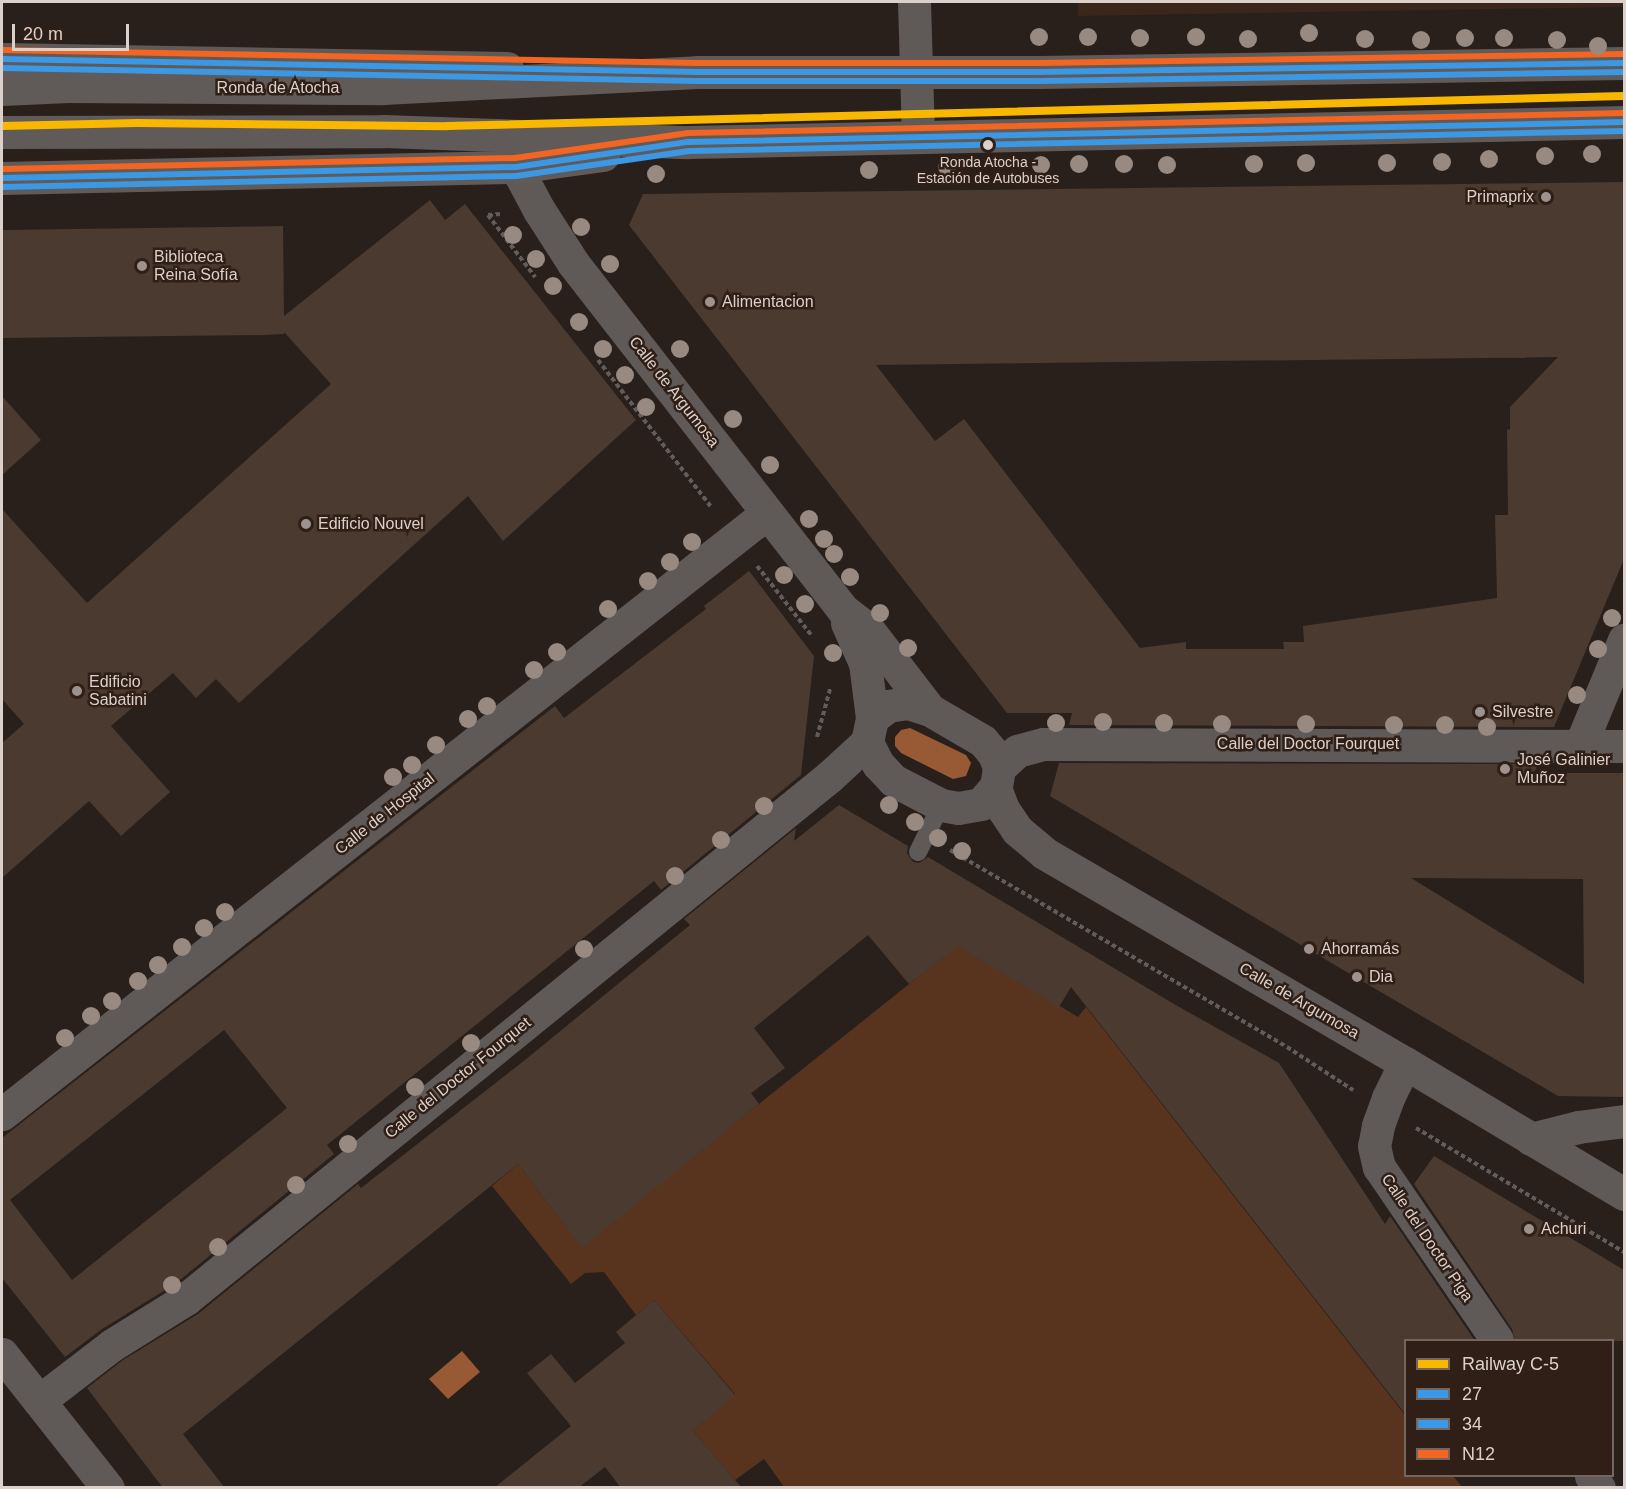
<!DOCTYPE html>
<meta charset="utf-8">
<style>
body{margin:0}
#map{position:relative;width:1626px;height:1489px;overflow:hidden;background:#29201c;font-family:Helvetica,sans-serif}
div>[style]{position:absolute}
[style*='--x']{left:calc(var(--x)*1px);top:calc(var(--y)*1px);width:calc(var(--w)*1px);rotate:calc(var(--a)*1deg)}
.built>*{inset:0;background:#3a261a}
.green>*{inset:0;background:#58341e}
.water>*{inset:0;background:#975a35}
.building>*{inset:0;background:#4a3a2f}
.path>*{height:4px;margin-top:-2px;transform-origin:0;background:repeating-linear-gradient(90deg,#625d5b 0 4.5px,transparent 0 7.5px)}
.lane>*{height:18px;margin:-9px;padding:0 9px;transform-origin:9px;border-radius:9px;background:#5f5a58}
.street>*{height:33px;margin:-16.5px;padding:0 16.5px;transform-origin:16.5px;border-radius:16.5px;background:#5f5a58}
.primary>*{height:33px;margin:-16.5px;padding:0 16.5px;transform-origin:16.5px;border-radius:16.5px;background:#605b58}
.bus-1>*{height:6px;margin:-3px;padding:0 3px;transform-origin:3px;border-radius:3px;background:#3a98e4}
.bus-2>*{height:6px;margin:-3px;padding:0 3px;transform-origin:3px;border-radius:3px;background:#3a98e4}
.bus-3>*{height:6px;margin:-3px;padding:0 3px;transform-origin:3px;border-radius:3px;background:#f26522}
.rail-1>*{height:8px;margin:-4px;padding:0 4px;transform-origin:4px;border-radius:4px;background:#fab700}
.trees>*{width:18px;height:18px;margin:-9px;border-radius:50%;background:#988981}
.dots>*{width:16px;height:16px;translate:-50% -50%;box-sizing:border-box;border:3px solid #2f1f16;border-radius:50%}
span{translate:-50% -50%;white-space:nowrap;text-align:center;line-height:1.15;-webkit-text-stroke:5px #2f1f16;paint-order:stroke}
.bus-label{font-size:14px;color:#dbd0ca}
.street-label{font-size:16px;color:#dbd0ca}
.poi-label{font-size:16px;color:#dbd0ca}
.right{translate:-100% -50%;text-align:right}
.left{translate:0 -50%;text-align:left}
.frame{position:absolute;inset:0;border:3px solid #dbd0ca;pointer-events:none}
.legend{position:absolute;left:1404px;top:1339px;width:210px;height:138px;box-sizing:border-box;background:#2f1f16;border:2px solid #74665e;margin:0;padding:8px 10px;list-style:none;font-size:18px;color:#dbd0ca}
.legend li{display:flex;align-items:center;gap:12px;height:30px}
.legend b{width:30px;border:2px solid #74665e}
.scale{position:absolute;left:12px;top:24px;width:117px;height:27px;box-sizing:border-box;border:3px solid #dbd0ca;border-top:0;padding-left:8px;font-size:18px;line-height:21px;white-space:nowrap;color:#dbd0ca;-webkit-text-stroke:4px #2f1f16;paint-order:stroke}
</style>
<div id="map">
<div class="built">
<div style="clip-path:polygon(1078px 2px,1624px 2px,1624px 7px,1078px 16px)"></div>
</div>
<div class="green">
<div style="clip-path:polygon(958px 945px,1078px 1017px,1086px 1007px,1405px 1415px,1406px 1476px,1453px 1476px,1462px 1487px,785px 1488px,764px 1459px,735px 1480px,693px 1431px,735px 1394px,654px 1300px,636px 1315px,604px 1272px,585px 1273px,571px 1284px,492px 1186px,518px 1164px,581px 1246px)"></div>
</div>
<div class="water">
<div style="clip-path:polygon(910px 728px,966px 755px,971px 763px,966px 776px,953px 779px,901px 753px,895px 746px,895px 737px,901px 730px)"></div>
<div style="clip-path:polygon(462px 1351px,480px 1372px,448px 1399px,429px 1379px)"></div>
</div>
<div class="building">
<div style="clip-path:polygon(evenodd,1624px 182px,1624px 559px,1554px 727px,1069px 725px,1072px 713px,1007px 713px,629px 225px,643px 194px,1624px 182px,1558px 357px,1510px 407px,1510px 429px,1507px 430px,1508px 515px,1495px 515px,1497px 598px,1303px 626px,1304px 642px,1283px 642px,1284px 649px,1186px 649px,1186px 642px,1140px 648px,964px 419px,935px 441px,876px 365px,1558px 357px)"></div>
<div style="clip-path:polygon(430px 200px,445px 220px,465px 204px,636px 420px,503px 541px,468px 496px,239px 703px,216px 679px,196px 698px,173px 673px,111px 726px,170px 792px,121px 836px,89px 801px,2px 878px,2px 743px,24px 724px,2px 699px,2px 509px,87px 603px,331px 384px,284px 332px,284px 334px,265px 335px,2px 338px,2px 230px,283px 226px,284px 316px)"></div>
<div style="clip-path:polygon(2px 396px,41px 440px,2px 475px)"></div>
<div style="clip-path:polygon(evenodd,749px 571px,814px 656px,801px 775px,661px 890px,654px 881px,327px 1145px,334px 1154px,175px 1284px,102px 1329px,65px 1357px,2px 1278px,2px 1138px,555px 706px,564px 718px,706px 609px,704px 606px,749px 571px,224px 1030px,287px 1108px,72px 1280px,10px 1200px,224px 1030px)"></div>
<div style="clip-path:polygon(evenodd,1059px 763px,1538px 764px,1534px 773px,1624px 773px,1624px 1097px,1558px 1096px,1333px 964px,1050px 796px,1059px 763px,1411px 878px,1583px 879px,1584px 984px,1411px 878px)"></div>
<div style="clip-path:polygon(839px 805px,908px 846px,907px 853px,913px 862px,919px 863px,928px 857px,1174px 1004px,1279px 1063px,1385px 1224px,1390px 1216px,1475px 1341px,1406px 1341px,1406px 1415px,1071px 987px,1059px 1007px,958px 946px,909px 984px,868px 935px,754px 1028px,785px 1068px,751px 1093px,759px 1104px,582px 1248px,518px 1164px,183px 1434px,225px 1488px,163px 1488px,87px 1388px,123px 1360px,198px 1314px,358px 1184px,361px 1188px,525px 1060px,690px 925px,684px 919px,796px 828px,794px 841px)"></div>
<div style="clip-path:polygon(1434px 1156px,1624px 1270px,1624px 1341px,1515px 1341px,1512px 1329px,1414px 1184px)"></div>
<div style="clip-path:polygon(654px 1300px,735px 1395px,693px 1431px,742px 1488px,621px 1488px,605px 1467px,578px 1488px,494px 1488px,571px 1426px,527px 1373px,551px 1354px,575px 1383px,625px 1343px,616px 1332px)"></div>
</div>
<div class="path">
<div style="--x:500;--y:214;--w:12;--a:175"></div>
<div style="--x:488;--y:215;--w:78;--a:52.8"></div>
<div style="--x:598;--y:360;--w:187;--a:52.4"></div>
<div style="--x:757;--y:566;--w:89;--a:51.8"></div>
<div style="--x:817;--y:737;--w:50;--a:-74.8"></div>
<div style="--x:950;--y:850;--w:390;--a:30.3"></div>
<div style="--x:1287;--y:1047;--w:79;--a:33.1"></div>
<div style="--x:1416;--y:1128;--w:242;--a:30.8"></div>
</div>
<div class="lane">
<div style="--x:918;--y:852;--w:52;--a:-63.9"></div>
</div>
<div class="street">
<div style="--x:914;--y:2;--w:134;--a:88.3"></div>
<div style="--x:2;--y:59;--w:505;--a:1.02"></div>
<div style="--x:516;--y:167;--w:49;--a:61.9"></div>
<div style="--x:539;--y:210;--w:63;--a:57.3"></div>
<div style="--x:573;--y:263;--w:440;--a:52.1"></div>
<div style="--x:843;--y:610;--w:30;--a:37"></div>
<div style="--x:867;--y:628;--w:103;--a:52.5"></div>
<div style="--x:847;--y:623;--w:44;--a:65.8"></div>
<div style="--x:865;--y:663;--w:55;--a:82.7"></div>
<div style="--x:908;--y:703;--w:23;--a:18"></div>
<div style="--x:930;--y:710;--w:61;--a:30.3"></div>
<div style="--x:983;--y:741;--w:17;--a:50"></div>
<div style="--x:994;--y:754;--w:15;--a:70"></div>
<div style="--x:999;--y:768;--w:18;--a:99"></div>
<div style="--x:996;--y:786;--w:23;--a:130"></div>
<div style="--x:981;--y:804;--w:23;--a:170"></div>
<div style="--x:958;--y:808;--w:17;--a:-170"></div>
<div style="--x:941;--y:805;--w:54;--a:-152.5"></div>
<div style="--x:893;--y:780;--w:22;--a:-133"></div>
<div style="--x:878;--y:764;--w:25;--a:-117"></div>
<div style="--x:867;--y:742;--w:25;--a:-78"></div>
<div style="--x:872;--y:718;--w:20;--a:-37"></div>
<div style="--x:888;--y:706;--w:20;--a:-9"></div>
<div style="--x:1580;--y:746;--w:115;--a:-67.5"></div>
<div style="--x:999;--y:768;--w:25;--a:-43"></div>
<div style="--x:1017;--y:751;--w:27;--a:-15"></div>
<div style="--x:1043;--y:744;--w:581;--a:0.2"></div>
<div style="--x:995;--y:788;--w:22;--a:69"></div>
<div style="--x:1003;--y:809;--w:25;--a:56"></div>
<div style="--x:1017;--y:830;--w:35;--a:40"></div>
<div style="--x:1044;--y:853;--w:418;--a:30.2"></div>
<div style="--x:1405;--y:1063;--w:255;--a:30.9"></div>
<div style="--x:1405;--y:1063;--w:39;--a:116"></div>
<div style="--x:1388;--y:1098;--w:30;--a:110"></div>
<div style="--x:1378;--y:1126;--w:20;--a:101"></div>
<div style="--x:1374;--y:1146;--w:22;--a:77"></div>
<div style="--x:1379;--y:1167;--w:209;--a:55.7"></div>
<div style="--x:2;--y:1114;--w:973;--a:-38.15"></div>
<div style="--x:1531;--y:1139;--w:49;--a:-14.3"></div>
<div style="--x:1578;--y:1127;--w:46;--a:-7.4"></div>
<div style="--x:2;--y:1354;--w:171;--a:51.7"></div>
<div style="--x:39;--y:1401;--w:92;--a:-37.5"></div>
<div style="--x:112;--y:1345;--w:87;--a:-31.9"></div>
<div style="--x:186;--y:1299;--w:828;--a:-39.07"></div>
<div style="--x:829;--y:777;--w:52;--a:-42.6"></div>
<div style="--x:1591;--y:1476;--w:14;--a:56"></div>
</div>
<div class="primary">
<div style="--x:2;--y:89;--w:66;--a:-2.6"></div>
<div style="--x:68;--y:86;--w:315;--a:0.4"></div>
<div style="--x:383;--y:88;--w:314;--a:-2.9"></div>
<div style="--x:697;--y:72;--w:342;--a:0"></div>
<div style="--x:1039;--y:72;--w:585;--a:-0.88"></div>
<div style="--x:2;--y:132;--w:382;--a:-0.1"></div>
<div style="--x:384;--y:131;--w:304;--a:2.1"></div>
<div style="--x:688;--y:142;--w:936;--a:-1.22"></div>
<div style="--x:2;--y:178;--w:514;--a:-1.23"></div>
<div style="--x:516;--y:167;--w:88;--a:-7.9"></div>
</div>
<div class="bus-1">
<div style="--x:2;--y:59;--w:695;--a:1.07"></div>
<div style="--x:697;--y:72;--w:342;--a:0"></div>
<div style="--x:1039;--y:72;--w:585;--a:-0.88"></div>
<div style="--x:2;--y:178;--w:514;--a:-1.23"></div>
<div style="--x:516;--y:167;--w:174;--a:-8.3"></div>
<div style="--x:688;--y:142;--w:936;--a:-1.22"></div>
</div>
<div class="bus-2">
<div style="--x:2;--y:68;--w:695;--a:1.07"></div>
<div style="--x:697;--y:81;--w:342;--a:0"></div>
<div style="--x:1039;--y:81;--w:585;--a:-0.88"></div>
<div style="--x:2;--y:187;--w:514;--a:-1.23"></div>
<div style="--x:516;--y:176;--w:175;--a:-8.2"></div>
<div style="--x:689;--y:151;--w:935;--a:-1.23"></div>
</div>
<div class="bus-3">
<div style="--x:2;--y:50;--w:695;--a:1.07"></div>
<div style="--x:697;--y:63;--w:342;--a:0"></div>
<div style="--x:1039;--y:63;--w:585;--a:-0.88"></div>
<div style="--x:2;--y:169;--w:513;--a:-1.23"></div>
<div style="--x:515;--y:158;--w:175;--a:-8.2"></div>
<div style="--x:688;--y:133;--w:936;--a:-1.22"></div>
</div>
<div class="rail-1">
<div style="--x:2;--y:126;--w:135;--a:-1.3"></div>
<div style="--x:137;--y:123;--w:310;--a:0.6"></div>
<div style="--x:447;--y:126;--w:1177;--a:-1.46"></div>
</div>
<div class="trees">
<div style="left:1309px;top:33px"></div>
<div style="left:1039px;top:37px"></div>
<div style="left:1088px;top:37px"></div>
<div style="left:1196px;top:37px"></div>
<div style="left:1140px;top:38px"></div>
<div style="left:1465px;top:38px"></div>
<div style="left:1504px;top:38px"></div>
<div style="left:1248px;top:39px"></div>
<div style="left:1365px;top:39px"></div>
<div style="left:1421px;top:40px"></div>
<div style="left:1557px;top:40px"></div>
<div style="left:1598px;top:46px"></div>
<div style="left:1592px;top:154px"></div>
<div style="left:1545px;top:156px"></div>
<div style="left:1489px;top:159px"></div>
<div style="left:1442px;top:162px"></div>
<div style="left:1306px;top:163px"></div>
<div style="left:1387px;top:163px"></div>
<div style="left:1079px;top:164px"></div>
<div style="left:1124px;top:164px"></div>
<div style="left:1254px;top:164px"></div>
<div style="left:1041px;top:165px"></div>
<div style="left:1167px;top:165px"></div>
<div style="left:947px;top:167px"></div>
<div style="left:869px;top:170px"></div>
<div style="left:656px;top:174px"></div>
<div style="left:581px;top:227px"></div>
<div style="left:513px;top:235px"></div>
<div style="left:536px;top:259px"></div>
<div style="left:610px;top:264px"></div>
<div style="left:553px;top:286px"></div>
<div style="left:579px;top:322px"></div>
<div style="left:603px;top:349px"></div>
<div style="left:680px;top:349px"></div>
<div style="left:625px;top:375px"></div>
<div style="left:646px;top:407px"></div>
<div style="left:733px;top:419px"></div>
<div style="left:770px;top:465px"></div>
<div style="left:809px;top:519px"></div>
<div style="left:824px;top:539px"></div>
<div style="left:692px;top:542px"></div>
<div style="left:834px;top:554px"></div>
<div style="left:670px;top:562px"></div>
<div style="left:784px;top:575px"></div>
<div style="left:850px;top:577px"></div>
<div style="left:648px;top:581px"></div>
<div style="left:805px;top:604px"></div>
<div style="left:608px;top:609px"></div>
<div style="left:880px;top:613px"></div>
<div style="left:1612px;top:618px"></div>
<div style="left:908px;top:648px"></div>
<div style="left:1598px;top:649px"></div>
<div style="left:557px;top:652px"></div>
<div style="left:833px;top:653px"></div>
<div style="left:534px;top:670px"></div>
<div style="left:1577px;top:695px"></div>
<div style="left:487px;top:706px"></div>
<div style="left:468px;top:719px"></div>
<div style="left:1103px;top:722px"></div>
<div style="left:1056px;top:723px"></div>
<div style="left:1164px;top:723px"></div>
<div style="left:1222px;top:724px"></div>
<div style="left:1306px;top:724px"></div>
<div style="left:1394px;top:725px"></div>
<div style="left:1445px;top:725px"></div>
<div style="left:1487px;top:727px"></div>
<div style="left:436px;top:745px"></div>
<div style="left:412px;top:765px"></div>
<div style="left:393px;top:777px"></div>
<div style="left:889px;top:805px"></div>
<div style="left:764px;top:806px"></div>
<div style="left:915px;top:822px"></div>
<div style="left:938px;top:838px"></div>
<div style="left:721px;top:840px"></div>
<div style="left:962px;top:851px"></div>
<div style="left:675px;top:876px"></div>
<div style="left:225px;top:912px"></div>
<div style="left:204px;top:928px"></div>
<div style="left:182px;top:947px"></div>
<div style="left:584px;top:949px"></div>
<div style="left:158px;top:965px"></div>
<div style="left:138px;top:981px"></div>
<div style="left:112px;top:1001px"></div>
<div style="left:91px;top:1016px"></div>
<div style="left:65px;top:1038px"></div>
<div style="left:471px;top:1043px"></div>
<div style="left:415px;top:1087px"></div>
<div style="left:348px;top:1144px"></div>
<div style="left:296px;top:1185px"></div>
<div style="left:218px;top:1247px"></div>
<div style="left:172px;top:1285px"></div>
</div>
<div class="dots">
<div style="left:988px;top:145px;background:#dbd0ca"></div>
<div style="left:1546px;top:197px;background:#9d928d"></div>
<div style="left:142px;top:266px;background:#9d928d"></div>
<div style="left:710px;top:302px;background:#9d928d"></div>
<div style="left:306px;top:524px;background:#9d928d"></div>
<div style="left:77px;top:691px;background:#9d928d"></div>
<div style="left:1480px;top:712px;background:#9d928d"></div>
<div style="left:1505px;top:769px;background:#9d928d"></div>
<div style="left:1309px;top:949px;background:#9d928d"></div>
<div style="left:1357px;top:977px;background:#9d928d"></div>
<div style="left:1529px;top:1229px;background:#9d928d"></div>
</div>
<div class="bus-label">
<span style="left:988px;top:170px">Ronda Atocha -<br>Estación de Autobuses</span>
</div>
<div class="street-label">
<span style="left:278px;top:88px">Ronda de Atocha</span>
<span style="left:674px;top:392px;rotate:52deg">Calle de Argumosa</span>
<span style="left:1308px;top:744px">Calle del Doctor Fourquet</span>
<span style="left:385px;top:814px;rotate:-38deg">Calle de Hospital</span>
<span style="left:1299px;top:1001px;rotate:30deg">Calle de Argumosa</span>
<span style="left:458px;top:1078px;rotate:-39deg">Calle del Doctor Fourquet</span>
<span style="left:1427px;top:1238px;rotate:56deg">Calle del Doctor Piga</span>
</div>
<div class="poi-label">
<span class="right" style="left:1534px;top:197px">Primaprix</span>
<span class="left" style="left:154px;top:266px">Biblioteca<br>Reina Sofía</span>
<span class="left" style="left:722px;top:302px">Alimentacion</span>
<span class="left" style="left:318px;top:524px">Edificio Nouvel</span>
<span class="left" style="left:89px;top:691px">Edificio<br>Sabatini</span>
<span class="left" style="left:1492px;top:712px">Silvestre</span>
<span class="left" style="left:1517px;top:769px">José Galinier<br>Muñoz</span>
<span class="left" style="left:1321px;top:949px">Ahorramás</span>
<span class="left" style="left:1369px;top:977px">Dia</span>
<span class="left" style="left:1541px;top:1229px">Achuri</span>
</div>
<div class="frame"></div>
<ul class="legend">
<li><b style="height:8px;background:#fab700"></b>Railway C-5</li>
<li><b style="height:8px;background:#3a98e4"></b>27</li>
<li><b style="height:8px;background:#3a98e4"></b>34</li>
<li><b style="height:8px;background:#f26522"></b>N12</li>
</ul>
<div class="scale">20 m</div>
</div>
